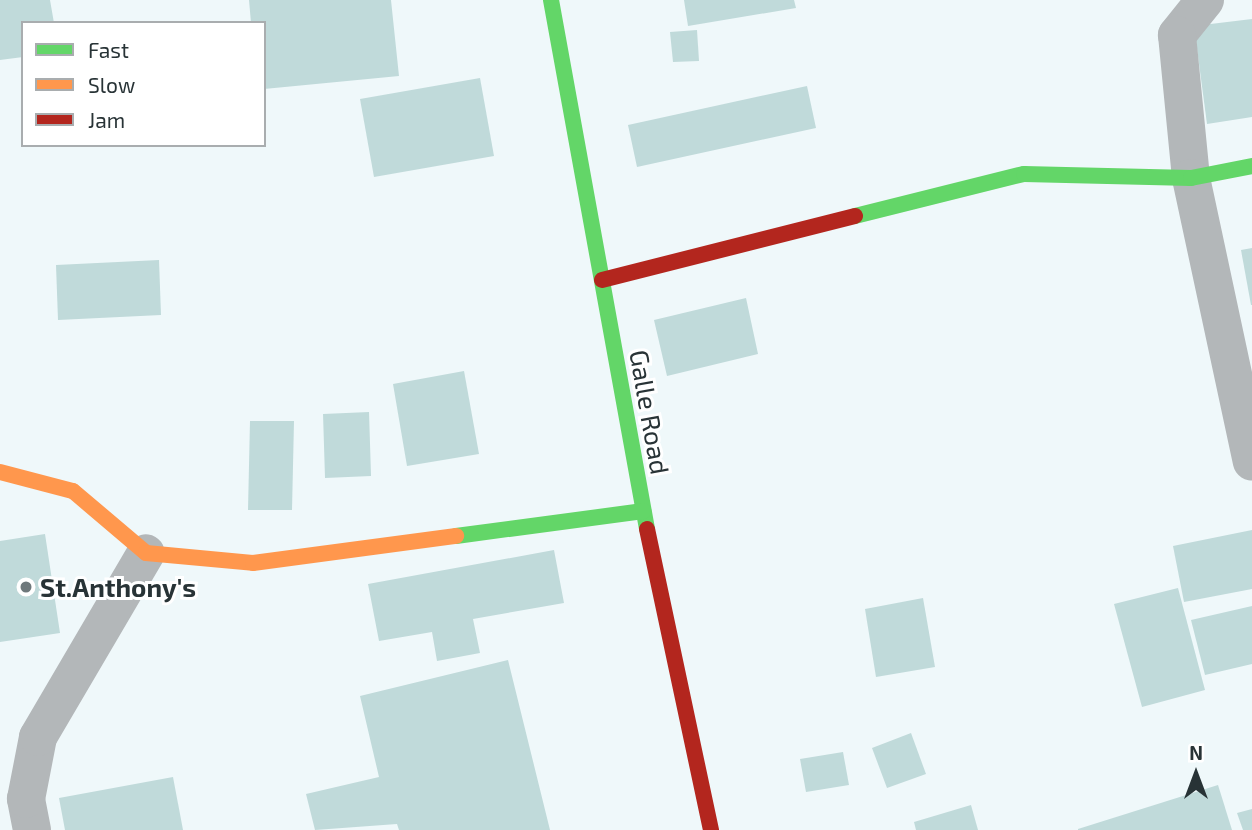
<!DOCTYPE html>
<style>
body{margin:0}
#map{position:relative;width:1252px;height:830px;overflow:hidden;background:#eff8fa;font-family:"Exo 2",sans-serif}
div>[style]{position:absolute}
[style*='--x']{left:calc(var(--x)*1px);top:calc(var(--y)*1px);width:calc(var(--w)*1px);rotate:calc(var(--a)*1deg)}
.building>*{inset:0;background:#c0dada}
.street>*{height:38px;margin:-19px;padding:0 19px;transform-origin:19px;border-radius:19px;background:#b3b7b9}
.fast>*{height:16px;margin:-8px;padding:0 8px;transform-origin:8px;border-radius:8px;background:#63d668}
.slow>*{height:16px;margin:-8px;padding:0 8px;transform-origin:8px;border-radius:8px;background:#ff974d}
.jam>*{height:16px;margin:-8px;padding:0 8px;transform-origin:8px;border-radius:8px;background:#b3261e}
.dots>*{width:19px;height:19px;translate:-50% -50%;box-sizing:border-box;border:4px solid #fff;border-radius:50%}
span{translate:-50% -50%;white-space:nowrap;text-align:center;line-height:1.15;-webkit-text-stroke:6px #fff;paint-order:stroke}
.street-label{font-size:26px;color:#283336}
.poi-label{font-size:26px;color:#283336;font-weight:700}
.left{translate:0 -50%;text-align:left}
.legend{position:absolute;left:21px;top:21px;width:245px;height:126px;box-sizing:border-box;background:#fff;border:2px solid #a9adaf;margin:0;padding:9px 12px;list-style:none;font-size:21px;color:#283336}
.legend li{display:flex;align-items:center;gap:14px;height:35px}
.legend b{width:35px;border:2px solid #a9adaf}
.north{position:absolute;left:1161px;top:739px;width:70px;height:70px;-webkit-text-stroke:5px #fff;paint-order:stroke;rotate:0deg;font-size:19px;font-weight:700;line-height:28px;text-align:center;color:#283336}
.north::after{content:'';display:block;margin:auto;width:24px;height:32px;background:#283336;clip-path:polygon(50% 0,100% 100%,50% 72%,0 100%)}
</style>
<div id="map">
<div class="building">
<div style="clip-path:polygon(0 0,50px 0,54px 23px,23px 23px,23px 57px,0 60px)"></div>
<div style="clip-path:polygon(249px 0,391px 0,399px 76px,264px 89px,264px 23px,251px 23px)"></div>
<div style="clip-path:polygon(684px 0,794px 0,796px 8px,688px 26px)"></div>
<div style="clip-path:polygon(1252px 19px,1252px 117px,1207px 124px,1194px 26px)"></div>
<div style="clip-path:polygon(697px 30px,699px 61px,673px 62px,670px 32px)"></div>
<div style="clip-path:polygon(480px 78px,494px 156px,374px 177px,360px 99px)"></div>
<div style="clip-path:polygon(807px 86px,816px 128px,637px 167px,628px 125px)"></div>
<div style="clip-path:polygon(1252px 248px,1252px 305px,1251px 305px,1241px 250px)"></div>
<div style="clip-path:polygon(159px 260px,161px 315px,58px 320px,56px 265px)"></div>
<div style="clip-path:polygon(746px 298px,758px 354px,667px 376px,654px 320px)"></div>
<div style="clip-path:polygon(464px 371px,479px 454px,407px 466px,393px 384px)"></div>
<div style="clip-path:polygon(369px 412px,371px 476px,325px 478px,323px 414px)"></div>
<div style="clip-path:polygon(250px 421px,294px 421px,292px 510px,248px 510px)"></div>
<div style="clip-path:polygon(1252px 530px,1252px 589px,1184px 602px,1173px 546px)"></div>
<div style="clip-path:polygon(45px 534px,60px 633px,0 642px,0 541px)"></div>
<div style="clip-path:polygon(554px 550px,564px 603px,473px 619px,480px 653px,437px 661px,432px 632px,379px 641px,368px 584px)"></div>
<div style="clip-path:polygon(1178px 588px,1205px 690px,1142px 707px,1114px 604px)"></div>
<div style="clip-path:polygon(923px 598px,935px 667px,876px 677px,865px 609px)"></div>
<div style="clip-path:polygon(1252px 606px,1252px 664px,1205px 675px,1191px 620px)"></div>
<div style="clip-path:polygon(508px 660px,550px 830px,399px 830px,397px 824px,315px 830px,306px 794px,379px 777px,360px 696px)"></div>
<div style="clip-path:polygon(911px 733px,926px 774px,887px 788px,872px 748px)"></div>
<div style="clip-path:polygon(843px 752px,849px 785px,806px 792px,800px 759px)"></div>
<div style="clip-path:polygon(173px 777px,183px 830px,65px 830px,59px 798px)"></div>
<div style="clip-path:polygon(1218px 785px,1232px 830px,1078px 830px,1078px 829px)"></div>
<div style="clip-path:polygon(971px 805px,978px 830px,916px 830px,914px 822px)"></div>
<div style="clip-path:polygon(1252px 809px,1252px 830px,1243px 830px,1237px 813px)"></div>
</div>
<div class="street">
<div style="--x:1205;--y:0;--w:45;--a:128.7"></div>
<div style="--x:1177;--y:35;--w:144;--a:84.4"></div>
<div style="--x:1191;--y:178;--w:290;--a:77.9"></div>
<div style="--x:32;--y:830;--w:32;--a:-101"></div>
<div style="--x:26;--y:799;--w:63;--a:-79"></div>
<div style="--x:38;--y:737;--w:213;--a:-59.6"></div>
</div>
<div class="fast">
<div style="--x:551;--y:0;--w:538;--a:79.71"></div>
<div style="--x:855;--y:216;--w:174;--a:-14"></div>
<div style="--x:1024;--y:174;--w:167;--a:1.4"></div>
<div style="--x:1191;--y:178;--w:62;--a:-11.1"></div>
<div style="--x:456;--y:536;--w:189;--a:-7.6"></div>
</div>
<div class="slow">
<div style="--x:0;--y:472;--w:75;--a:14.6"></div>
<div style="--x:73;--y:491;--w:96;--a:40.3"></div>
<div style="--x:146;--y:553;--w:107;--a:5.3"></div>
<div style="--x:253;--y:563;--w:205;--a:-7.6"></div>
</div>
<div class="jam">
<div style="--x:602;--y:280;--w:261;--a:-14.2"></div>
<div style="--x:647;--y:529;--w:308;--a:78"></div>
</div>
<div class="dots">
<div style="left:26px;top:587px;background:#6e787b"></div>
</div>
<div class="street-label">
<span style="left:650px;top:412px;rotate:80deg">Galle Road</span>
</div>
<div class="poi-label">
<span class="left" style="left:40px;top:587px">St.Anthony's</span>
</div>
<ul class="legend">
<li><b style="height:9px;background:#63d668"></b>Fast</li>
<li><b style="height:9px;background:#ff974d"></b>Slow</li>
<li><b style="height:9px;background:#b3261e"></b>Jam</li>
</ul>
<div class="north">N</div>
</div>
